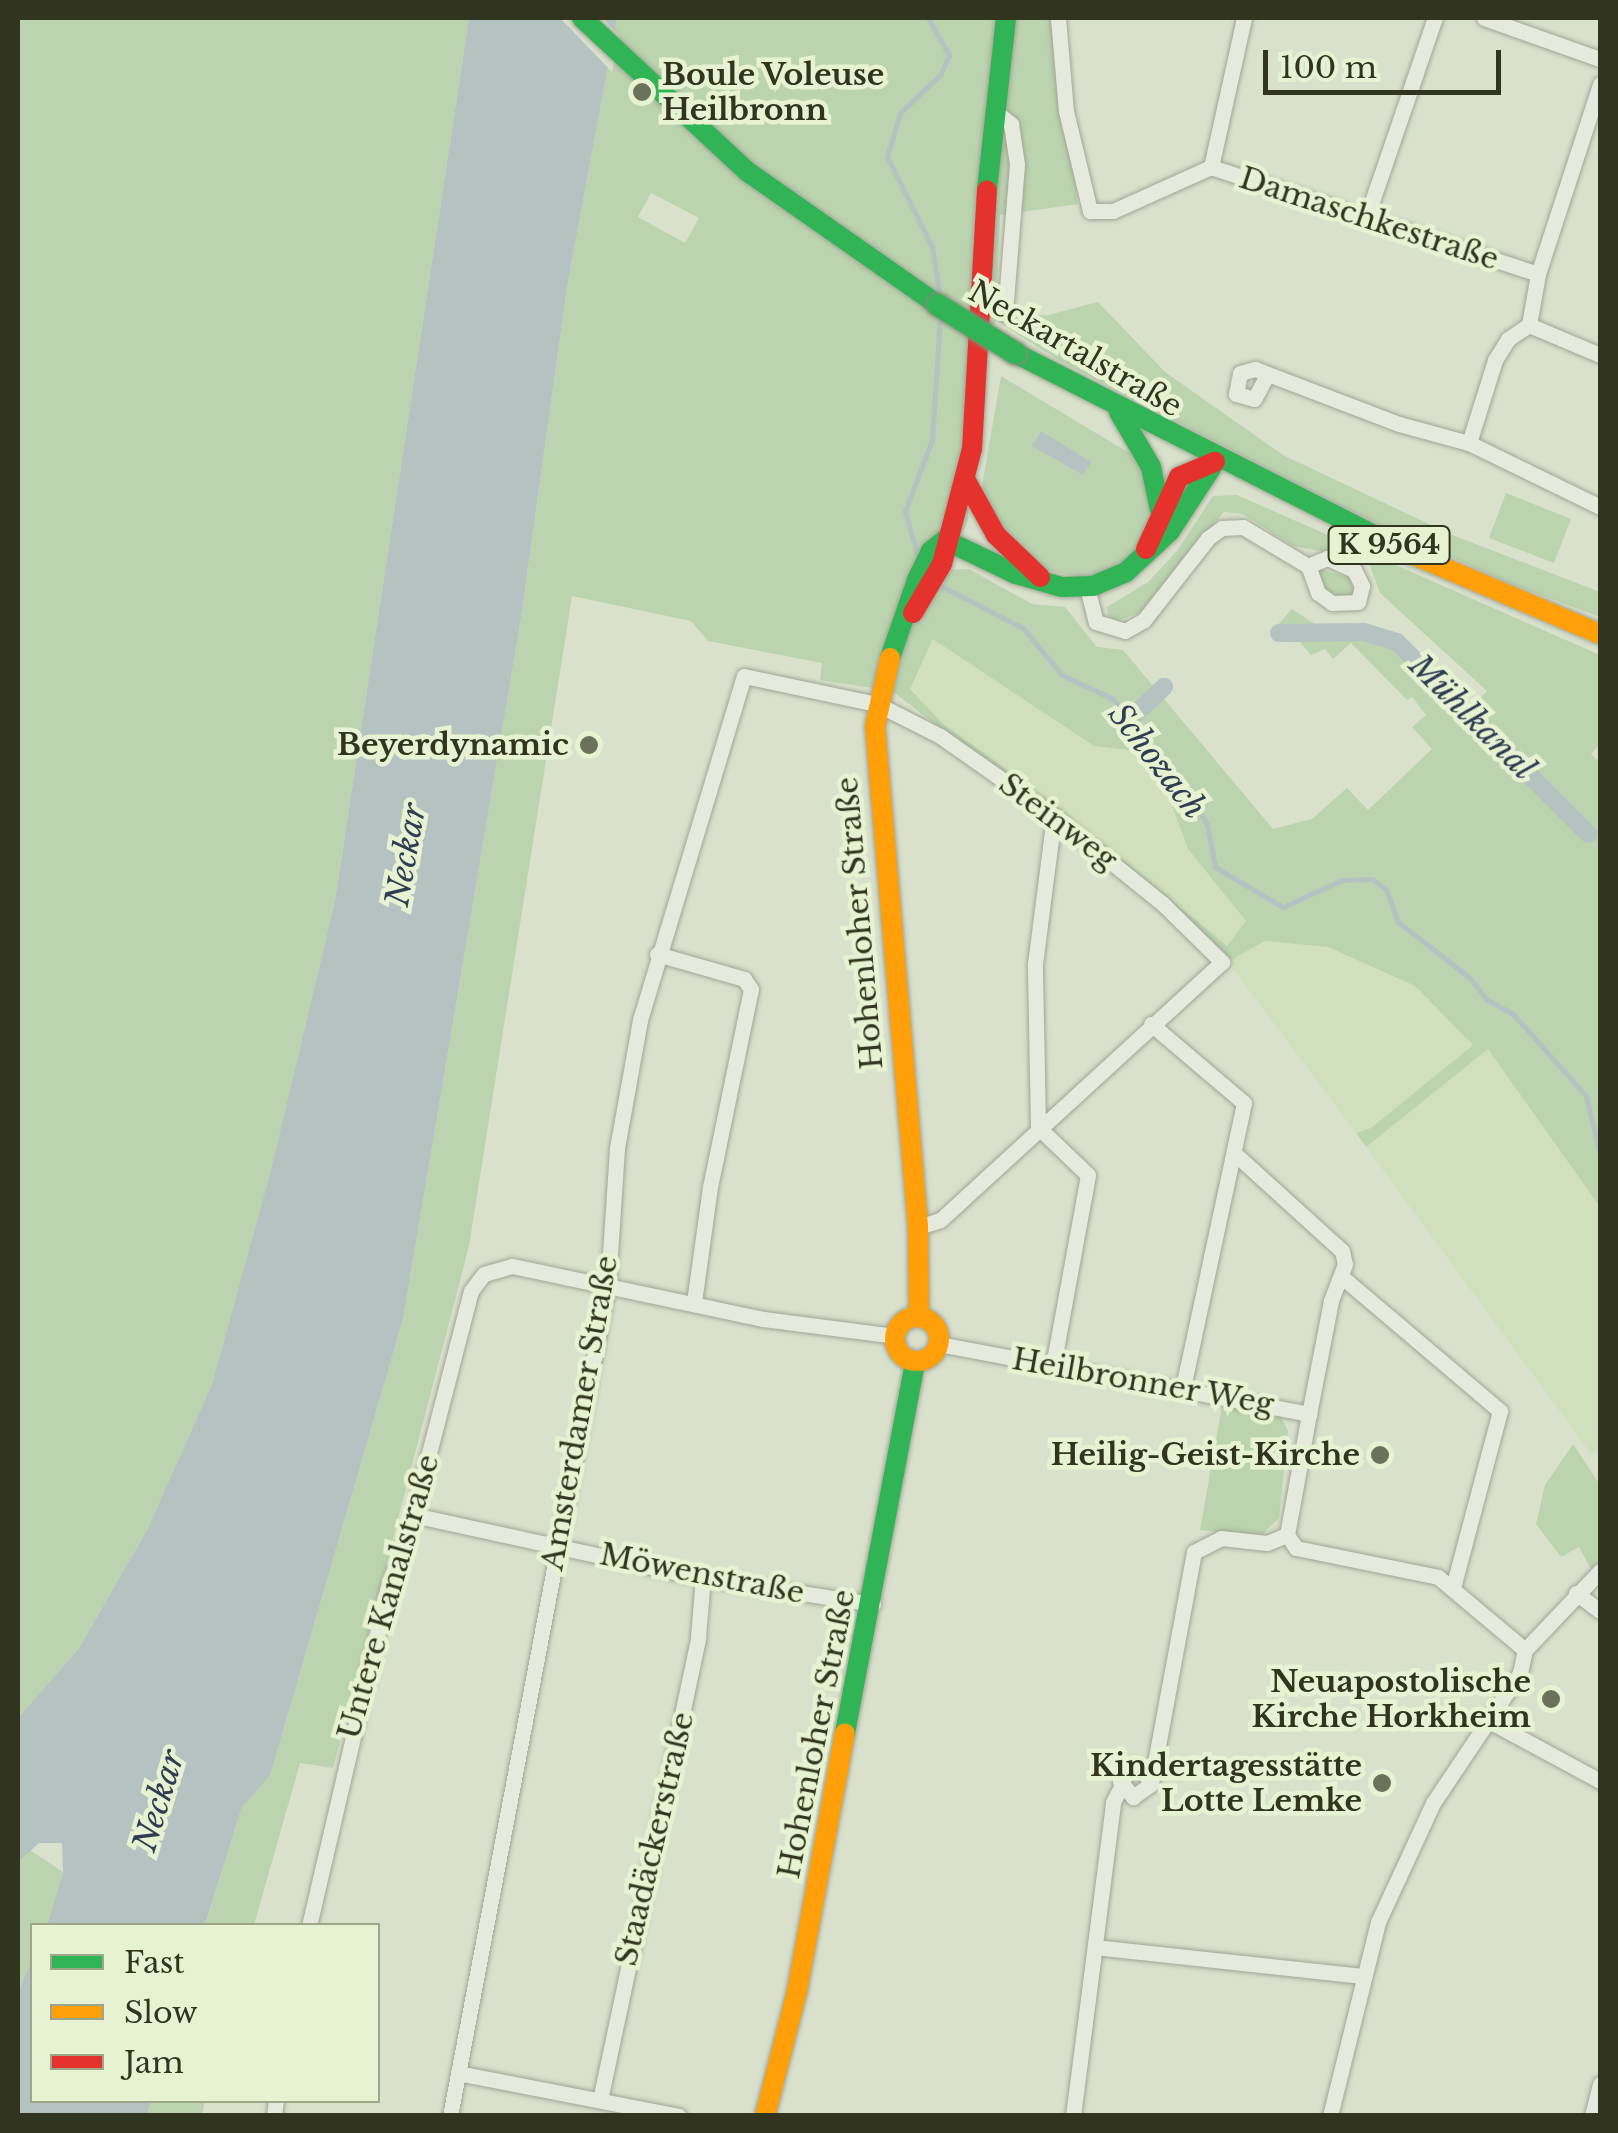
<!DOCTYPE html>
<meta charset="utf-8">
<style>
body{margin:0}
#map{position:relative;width:1618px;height:2133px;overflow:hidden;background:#d9e1cc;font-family:"Libre Baskerville",serif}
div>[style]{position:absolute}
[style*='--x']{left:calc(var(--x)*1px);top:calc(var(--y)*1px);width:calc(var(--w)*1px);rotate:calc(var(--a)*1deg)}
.farmland>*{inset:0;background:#d0e0bd}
.green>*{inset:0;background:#bbd3af}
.water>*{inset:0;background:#b5c2c2}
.pier>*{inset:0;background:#d9e1cc}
.stream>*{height:5px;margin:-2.5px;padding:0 2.5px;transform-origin:2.5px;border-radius:2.5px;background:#b5c2c2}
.canal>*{height:18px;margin:-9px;padding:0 9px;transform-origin:9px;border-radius:9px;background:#b5c2c2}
.roads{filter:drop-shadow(0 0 2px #a1a695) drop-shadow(0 0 2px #a1a695)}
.street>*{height:15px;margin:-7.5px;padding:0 7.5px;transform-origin:7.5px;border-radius:7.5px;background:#e5eadd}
.fast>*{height:20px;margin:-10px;padding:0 10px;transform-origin:10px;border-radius:10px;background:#30b455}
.slow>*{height:20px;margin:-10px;padding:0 10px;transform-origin:10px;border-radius:10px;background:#ff9f0a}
.slow>.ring{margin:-10px;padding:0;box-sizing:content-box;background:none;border:20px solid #ff9f0a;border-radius:50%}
.jam>*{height:20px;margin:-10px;padding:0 10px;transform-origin:10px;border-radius:10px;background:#e5322d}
.bridges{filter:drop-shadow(0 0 2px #888c7c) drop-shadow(0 0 2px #888c7c)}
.fast-bridge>*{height:22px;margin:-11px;padding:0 11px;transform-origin:11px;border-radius:11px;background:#30b455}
.dots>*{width:28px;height:28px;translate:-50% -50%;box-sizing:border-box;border:5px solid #e6f2d2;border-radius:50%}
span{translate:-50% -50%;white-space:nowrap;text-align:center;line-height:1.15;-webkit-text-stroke:9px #e6f2d2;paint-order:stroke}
.shield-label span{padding:2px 8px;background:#e6f2d2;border:2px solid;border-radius:8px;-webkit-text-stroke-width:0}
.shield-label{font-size:28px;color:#31341e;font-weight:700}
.poi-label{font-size:30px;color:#31341e;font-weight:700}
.left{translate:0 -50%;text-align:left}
.right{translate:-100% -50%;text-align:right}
.street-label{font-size:30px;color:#31341e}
.water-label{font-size:32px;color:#2f3d53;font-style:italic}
.frame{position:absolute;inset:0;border:20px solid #31341e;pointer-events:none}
.legend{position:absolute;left:30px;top:1923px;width:350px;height:180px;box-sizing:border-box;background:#e6f2d2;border:2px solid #9ea68a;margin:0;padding:12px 18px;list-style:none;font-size:30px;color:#31341e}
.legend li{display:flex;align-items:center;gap:20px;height:50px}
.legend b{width:50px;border:2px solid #9ea68a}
.scale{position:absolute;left:1263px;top:50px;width:238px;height:45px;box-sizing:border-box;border:5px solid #31341e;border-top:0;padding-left:12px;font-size:30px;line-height:35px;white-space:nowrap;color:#31341e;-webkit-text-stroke:8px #e6f2d2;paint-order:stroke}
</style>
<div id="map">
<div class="farmland">
<div style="clip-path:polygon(934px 639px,1094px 746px,1137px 751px,1167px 791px,1188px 849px,1247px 922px,1226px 946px,1064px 811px,943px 724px,910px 689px)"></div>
<div style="clip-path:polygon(1265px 941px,1328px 947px,1415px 986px,1473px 1045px,1371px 1128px,1356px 1133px,1234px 970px,1231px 960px)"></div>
<div style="clip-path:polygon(1488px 1048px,1600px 1207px,1600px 1449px,1591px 1454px,1366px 1147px)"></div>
</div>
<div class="green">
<div style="clip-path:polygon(18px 18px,469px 18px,335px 901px,270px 1175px,212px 1384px,147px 1530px,79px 1648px,18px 1718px)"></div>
<div style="clip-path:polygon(evenodd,617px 18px,1050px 18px,1078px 204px,1000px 215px,996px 318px,1048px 315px,1098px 302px,1165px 372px,1283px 455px,1450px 534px,1600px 592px,1600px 617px,1506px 582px,1338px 505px,1055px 358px,996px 320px,985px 358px,967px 522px,946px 570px,969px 569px,1032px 604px,1065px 607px,1097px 647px,1123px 650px,1273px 829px,1312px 819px,1347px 788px,1368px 810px,1432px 749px,1412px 727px,1426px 715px,1412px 697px,1407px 700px,1351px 643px,1333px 659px,1325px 649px,1311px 655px,1300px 642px,1284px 642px,1276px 627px,1292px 609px,1319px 627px,1398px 640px,1470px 709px,1487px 691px,1380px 593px,1368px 560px,1293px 546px,1243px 514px,1224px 512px,1140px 612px,1118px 621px,1108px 616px,1107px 607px,1148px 582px,1177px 551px,1213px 496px,1237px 495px,1600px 655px,1600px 744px,1591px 754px,1600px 762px,1600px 1207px,1488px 1049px,1366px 1147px,1356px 1133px,1371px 1128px,1473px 1045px,1415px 986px,1328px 947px,1265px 941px,1231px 960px,1167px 901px,892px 691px,820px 680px,822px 663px,708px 641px,691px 621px,572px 596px,469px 1246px,333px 1768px,300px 1763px,254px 1925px,205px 1926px,242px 1807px,270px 1776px,403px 1319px,521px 618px,567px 287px,617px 18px,651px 193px,699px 218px,685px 243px,638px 217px,651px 193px,617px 18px,933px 639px,1094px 746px,1137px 751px,1167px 791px,1188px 849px,1246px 921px,1227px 946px,1064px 811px,943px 724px,910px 689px,933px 639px)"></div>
<div style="clip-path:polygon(1001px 376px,1131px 454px,1147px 476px,1151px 512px,1145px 535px,1131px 557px,1093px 579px,1045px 570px,1009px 541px,980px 498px)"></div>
<div style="clip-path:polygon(1506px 493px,1571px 519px,1554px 563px,1489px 538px)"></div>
<div style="clip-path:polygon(1317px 569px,1350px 577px,1354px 593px,1346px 599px,1330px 594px,1318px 583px)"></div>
<div style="clip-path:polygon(1223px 1401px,1278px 1411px,1288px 1431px,1279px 1518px,1260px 1537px,1200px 1530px)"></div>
<div style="clip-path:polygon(1573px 1444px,1600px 1485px,1600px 1562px,1591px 1569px,1579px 1547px,1561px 1557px,1536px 1524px,1545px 1485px)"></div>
<div style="clip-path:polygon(18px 1831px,30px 1850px,63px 1872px,47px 1925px,32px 1926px,32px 1959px,18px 1993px)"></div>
<div style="clip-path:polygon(151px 2101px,151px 2100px,205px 2101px,202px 2115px,147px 2115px)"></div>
</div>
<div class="water">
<div style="clip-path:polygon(469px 18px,617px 18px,567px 287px,521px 618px,403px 1319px,270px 1776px,242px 1807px,205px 1925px,47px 1925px,63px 1872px,62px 1843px,39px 1843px,18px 1862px,18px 1718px,79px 1648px,147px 1530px,212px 1384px,270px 1174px,335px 901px)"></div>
<div style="clip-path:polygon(1041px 431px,1091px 462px,1083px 475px,1032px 446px)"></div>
<div style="clip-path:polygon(32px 1959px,32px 2100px,151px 2101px,147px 2115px,18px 2115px,18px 1993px)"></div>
</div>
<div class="pier">
<div style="clip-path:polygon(560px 18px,603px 18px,619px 35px,612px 72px)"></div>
</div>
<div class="stream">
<div style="--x:928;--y:18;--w:43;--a:60.4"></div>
<div style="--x:949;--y:55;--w:22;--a:114"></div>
<div style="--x:940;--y:75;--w:55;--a:136.5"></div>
<div style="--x:900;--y:113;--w:46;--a:106.5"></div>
<div style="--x:887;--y:157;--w:101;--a:63.4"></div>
<div style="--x:932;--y:247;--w:54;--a:81.4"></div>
<div style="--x:920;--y:564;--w:55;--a:-105.8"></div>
<div style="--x:905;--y:511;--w:76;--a:-69.2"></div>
<div style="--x:932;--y:440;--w:124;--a:-86.3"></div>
<div style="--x:937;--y:584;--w:97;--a:27.1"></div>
<div style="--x:1023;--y:628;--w:61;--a:50.3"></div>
<div style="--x:1062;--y:675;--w:56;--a:25.2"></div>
<div style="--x:1113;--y:699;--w:109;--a:50.9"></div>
<div style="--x:1182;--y:784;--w:47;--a:58"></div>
<div style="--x:1207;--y:824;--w:44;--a:79.5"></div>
<div style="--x:1215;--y:867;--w:79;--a:30.5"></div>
<div style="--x:1283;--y:907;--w:65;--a:-24.6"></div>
<div style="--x:1342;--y:880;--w:30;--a:-2"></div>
<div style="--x:1372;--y:879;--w:17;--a:36"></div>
<div style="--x:1386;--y:889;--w:35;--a:70"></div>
<div style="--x:1398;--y:922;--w:90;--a:37.8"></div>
<div style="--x:1469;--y:977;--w:28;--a:52"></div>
<div style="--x:1486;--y:999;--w:31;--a:29"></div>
<div style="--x:1513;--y:1014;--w:110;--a:48.3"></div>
<div style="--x:1586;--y:1096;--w:61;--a:76.7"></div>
</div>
<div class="canal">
<div style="--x:1279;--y:633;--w:85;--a:-0.7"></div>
<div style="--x:1364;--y:632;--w:34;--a:17"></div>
<div style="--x:1397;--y:642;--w:271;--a:45.1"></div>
<div style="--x:1130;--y:719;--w:47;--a:-43.3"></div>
</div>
<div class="roads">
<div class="street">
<div style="--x:1058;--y:18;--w:93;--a:85.1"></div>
<div style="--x:1066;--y:111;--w:103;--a:76.5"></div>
<div style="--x:1090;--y:211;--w:23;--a:0"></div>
<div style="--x:1113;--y:211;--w:107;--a:-24.2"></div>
<div style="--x:1211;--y:167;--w:344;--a:18.1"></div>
<div style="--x:1484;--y:18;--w:123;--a:19.5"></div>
<div style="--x:995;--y:111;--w:21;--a:39"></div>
<div style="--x:1011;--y:124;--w:40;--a:81.5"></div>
<div style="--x:1017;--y:164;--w:150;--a:94.6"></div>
<div style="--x:1211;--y:167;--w:153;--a:-77.5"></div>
<div style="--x:1366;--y:219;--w:213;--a:-71.1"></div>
<div style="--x:1529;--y:325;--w:77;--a:22.9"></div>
<div style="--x:1267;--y:375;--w:27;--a:118"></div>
<div style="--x:1254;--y:399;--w:19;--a:-164"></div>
<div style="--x:1236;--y:394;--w:21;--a:-79"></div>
<div style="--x:1240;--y:373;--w:16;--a:-15"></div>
<div style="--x:1255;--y:369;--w:154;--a:20.9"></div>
<div style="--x:1399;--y:424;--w:73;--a:15.2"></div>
<div style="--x:1469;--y:443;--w:146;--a:26"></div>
<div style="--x:1469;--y:443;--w:87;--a:-72.6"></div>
<div style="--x:1495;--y:360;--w:25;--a:-58"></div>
<div style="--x:1508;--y:339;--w:25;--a:-34"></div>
<div style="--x:1529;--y:325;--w:52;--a:-80"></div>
<div style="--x:1538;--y:274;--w:200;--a:-71.9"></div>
<div style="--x:1087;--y:587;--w:36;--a:76"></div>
<div style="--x:1096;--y:622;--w:30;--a:17"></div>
<div style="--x:1125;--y:631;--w:22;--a:-30"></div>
<div style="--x:1144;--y:620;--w:104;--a:-52"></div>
<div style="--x:1208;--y:538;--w:17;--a:-36"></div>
<div style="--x:1222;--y:528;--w:21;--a:-3"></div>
<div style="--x:1243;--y:527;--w:76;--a:31"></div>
<div style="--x:1308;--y:566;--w:21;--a:-23"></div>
<div style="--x:1327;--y:558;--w:30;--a:24"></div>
<div style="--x:1354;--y:570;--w:18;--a:63"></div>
<div style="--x:1362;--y:586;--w:16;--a:104"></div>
<div style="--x:1358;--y:602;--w:26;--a:178"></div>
<div style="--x:1332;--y:603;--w:17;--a:-144"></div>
<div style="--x:1318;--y:593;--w:29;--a:-110"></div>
<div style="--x:657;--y:954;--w:91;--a:16"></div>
<div style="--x:744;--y:979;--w:12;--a:55"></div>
<div style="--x:751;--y:989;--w:202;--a:101.7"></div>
<div style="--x:710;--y:1187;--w:116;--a:97.9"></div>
<div style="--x:1151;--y:1024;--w:122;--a:40.3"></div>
<div style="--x:1244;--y:1103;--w:290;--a:102.1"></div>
<div style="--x:1234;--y:1153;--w:146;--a:42.2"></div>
<div style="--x:1342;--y:1251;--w:13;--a:77"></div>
<div style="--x:1345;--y:1264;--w:40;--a:111"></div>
<div style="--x:1331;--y:1301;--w:115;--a:101"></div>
<div style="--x:1342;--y:1277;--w:207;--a:40.3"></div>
<div style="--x:1500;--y:1411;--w:179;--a:104.9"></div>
<div style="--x:939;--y:1344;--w:377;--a:10.7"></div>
<div style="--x:1309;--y:1414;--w:123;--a:100.3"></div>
<div style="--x:1287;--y:1535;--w:16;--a:55"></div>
<div style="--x:1296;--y:1548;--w:145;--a:11.5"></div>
<div style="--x:1438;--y:1577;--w:114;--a:40"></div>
<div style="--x:1053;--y:1366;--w:194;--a:-79.6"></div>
<div style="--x:1088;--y:1175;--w:69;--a:-136.2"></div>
<div style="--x:1038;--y:1127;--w:163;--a:-91.1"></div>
<div style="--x:1035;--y:964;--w:149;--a:-82.7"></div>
<div style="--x:413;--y:1515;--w:297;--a:12.3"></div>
<div style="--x:703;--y:1578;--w:172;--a:8.7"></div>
<div style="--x:1576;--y:1593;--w:30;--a:37"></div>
<div style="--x:1489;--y:1721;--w:126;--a:28.4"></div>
<div style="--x:1151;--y:1780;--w:21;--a:-139"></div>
<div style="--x:1135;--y:1766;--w:21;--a:135"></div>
<div style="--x:1120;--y:1781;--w:21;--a:51"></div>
<div style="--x:1133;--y:1797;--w:22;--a:-36"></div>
<div style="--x:1151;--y:1784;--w:236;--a:-79.5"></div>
<div style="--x:1194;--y:1552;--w:30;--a:-27"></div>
<div style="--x:1221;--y:1538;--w:46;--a:6.2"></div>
<div style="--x:1267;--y:1543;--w:22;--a:-22"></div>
<div style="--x:309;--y:1926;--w:345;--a:-76.9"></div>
<div style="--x:387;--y:1590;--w:79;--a:-70.9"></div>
<div style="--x:413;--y:1515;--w:231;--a:-75.5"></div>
<div style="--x:471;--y:1291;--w:21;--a:-53"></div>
<div style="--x:484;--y:1274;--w:29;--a:-16"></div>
<div style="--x:512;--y:1266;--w:257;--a:11.9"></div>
<div style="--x:763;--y:1319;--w:133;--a:7.3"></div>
<div style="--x:1095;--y:1947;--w:271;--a:6.2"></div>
<div style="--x:458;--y:2073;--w:225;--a:11"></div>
<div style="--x:600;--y:2100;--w:473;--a:-78"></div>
<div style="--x:698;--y:1637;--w:59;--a:-85.2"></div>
<div style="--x:274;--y:2116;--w:16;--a:-83"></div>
<div style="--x:450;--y:2116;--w:847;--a:-79.25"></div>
<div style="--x:608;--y:1284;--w:136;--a:-86.2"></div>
<div style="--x:617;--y:1148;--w:130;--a:-79.8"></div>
<div style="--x:640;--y:1020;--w:359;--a:-73.2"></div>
<div style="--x:744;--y:676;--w:136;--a:11.9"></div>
<div style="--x:877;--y:704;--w:71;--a:26.9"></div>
<div style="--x:940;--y:736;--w:139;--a:35.1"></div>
<div style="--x:1054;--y:816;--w:140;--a:38.9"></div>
<div style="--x:1163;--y:904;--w:83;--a:44.5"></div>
<div style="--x:1222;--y:962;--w:382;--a:137.5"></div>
<div style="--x:940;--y:1220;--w:23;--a:162"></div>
<div style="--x:1073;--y:2116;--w:317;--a:-82.7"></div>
<div style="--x:1113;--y:1802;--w:17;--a:-62"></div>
<div style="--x:1330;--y:2116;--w:200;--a:-76.1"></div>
<div style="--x:1378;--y:1922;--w:131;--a:-65.2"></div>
<div style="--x:1433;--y:1803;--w:156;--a:-56.2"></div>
<div style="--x:1520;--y:1673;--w:24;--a:-78"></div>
<div style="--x:1525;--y:1650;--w:109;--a:-46.5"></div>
<div style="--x:1592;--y:2116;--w:33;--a:-76"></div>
</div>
<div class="fast">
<div style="--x:582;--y:18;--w:226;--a:42.9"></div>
<div style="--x:748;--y:172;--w:232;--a:35"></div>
<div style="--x:987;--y:190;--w:173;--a:-83.7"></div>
<div style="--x:1015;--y:353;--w:447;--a:26.9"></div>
<div style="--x:1119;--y:412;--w:64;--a:59.8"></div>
<div style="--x:1151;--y:467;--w:44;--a:78.2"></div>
<div style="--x:945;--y:540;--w:79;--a:25.6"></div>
<div style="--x:1016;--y:574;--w:48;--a:15.8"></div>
<div style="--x:1062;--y:587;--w:31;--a:-2"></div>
<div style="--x:1093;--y:586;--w:36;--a:-23"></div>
<div style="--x:1126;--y:572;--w:60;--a:-43"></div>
<div style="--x:1170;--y:531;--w:82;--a:-56.9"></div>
<div style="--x:890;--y:658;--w:83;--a:-70.9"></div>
<div style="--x:917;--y:580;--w:32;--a:-64"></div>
<div style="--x:931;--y:551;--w:18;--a:-38"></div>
<div style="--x:845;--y:1733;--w:378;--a:-79.3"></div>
</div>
<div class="slow">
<div style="--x:1414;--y:555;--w:202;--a:23"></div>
<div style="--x:890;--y:658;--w:70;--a:102.4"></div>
<div style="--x:875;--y:726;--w:503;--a:85.09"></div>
<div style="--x:918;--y:1227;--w:90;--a:89.4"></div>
<div class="ring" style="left:895px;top:1317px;width:24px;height:24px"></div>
<div style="--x:765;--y:2116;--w:129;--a:-75.6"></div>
<div style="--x:797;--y:1991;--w:262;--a:-79.5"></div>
</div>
<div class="jam">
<div style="--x:965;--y:479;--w:64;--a:61"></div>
<div style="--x:996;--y:535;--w:61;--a:43.7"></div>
<div style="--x:1146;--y:549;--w:79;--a:-65.4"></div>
<div style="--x:1179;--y:477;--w:39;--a:-23"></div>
<div style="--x:913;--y:613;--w:57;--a:-59.4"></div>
<div style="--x:942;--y:564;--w:119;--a:-75.4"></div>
<div style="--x:972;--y:449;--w:259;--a:-86.7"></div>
</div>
</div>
<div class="bridges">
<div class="fast-bridge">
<div style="--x:938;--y:305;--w:91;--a:31.9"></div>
</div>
</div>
<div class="dots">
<div style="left:642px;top:92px;background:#6c715b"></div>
<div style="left:589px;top:745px;background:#6c715b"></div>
<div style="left:1380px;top:1455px;background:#6c715b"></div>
<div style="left:1551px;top:1699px;background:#6c715b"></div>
<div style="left:1382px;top:1783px;background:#6c715b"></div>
</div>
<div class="shield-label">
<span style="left:1389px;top:545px">K 9564</span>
</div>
<div class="poi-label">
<span class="left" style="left:662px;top:92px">Boule Voleuse<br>Heilbronn</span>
<span class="right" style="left:569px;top:745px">Beyerdynamic</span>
<span class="right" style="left:1360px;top:1455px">Heilig-Geist-Kirche</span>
<span class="right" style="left:1531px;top:1699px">Neuapostolische<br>Kirche Horkheim</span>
<span class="right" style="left:1362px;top:1783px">Kindertagesstätte<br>Lotte Lemke</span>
</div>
<div class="street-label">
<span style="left:1369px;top:219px;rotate:18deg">Damaschkestraße</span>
<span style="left:1075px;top:349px;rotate:30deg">Neckartalstraße</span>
<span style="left:1058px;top:822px;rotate:37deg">Steinweg</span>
<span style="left:860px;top:923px;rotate:-95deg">Hohenloher Straße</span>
<span style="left:1143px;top:1382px;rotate:10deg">Heilbronner Weg</span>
<span style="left:580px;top:1413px;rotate:-80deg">Amsterdamer Straße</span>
<span style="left:702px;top:1574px;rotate:11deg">Möwenstraße</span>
<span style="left:389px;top:1597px;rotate:-74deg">Untere Kanalstraße</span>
<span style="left:817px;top:1734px;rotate:-79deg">Hohenloher Straße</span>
<span style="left:655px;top:1839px;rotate:-77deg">Staadäckerstraße</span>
</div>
<div class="water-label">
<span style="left:1472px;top:717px;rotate:45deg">Mühlkanal</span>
<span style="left:1157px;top:761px;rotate:52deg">Schozach</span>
<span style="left:406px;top:855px;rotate:-80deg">Neckar</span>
<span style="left:159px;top:1801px;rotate:-73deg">Neckar</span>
</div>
<div class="frame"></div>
<ul class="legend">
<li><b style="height:12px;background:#30b455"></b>Fast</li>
<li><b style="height:12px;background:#ff9f0a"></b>Slow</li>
<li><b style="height:12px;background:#e5322d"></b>Jam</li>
</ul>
<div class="scale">100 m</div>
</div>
